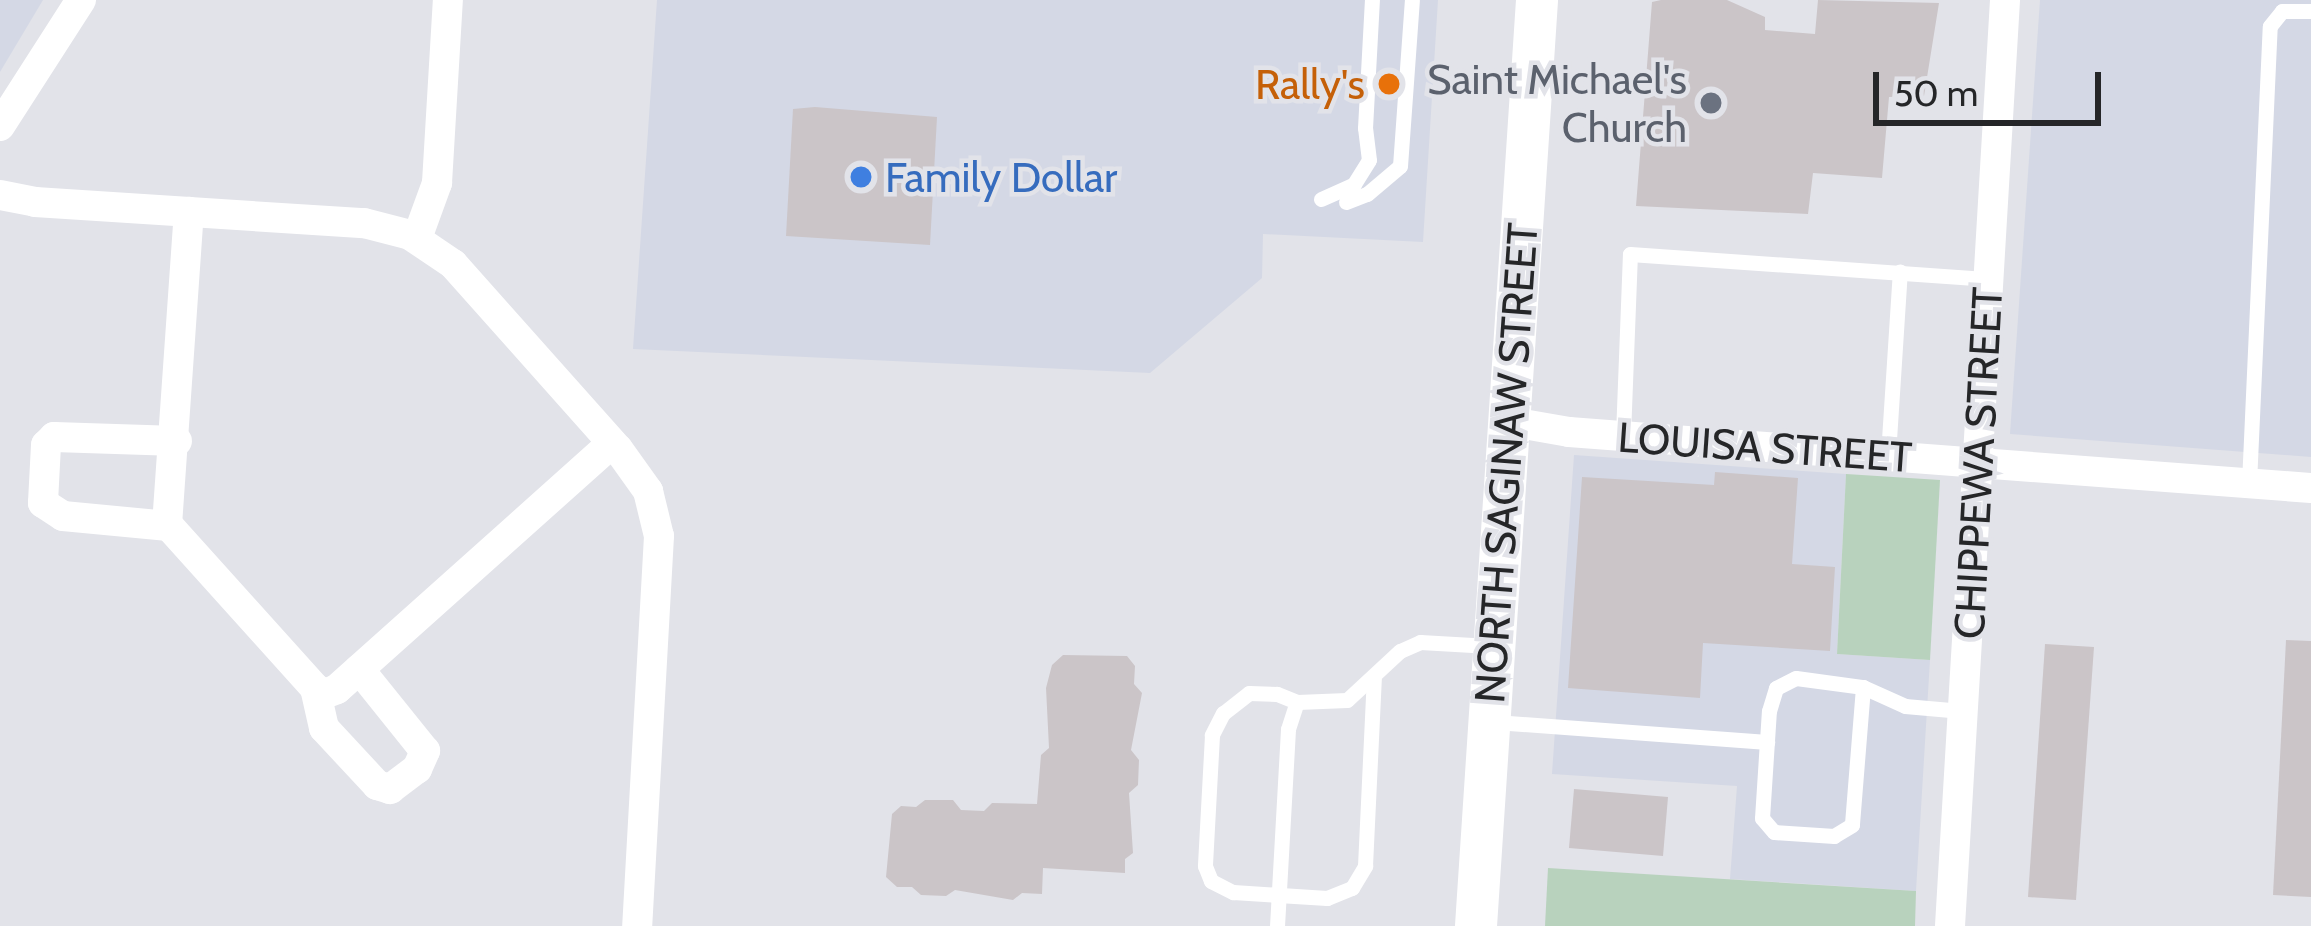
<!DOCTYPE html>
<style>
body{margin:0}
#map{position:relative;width:2311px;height:926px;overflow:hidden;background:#e2e3e9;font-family:Cabin,sans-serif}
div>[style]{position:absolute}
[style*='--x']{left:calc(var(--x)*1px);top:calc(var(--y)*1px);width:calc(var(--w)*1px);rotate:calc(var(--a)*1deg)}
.built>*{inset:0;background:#d4d8e5}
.green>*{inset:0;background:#b8d2bd}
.building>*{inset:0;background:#cbc5c8}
.service>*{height:15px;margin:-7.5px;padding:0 7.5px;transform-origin:7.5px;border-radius:7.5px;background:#fff}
.minor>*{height:30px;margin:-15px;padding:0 15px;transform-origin:15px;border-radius:15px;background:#fff}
.secondary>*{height:42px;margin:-21px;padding:0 21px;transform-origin:21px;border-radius:21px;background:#fff}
.dots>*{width:33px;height:33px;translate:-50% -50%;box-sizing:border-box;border:6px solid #e2e3e9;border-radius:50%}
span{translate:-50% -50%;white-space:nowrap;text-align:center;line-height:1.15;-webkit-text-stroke:9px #e2e3e9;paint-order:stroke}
.worship-label{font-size:42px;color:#5b616d}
.right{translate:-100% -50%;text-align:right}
.food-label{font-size:42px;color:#c56008}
.shop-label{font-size:42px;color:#366cbe}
.left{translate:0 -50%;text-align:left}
.street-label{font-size:42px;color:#252628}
.scale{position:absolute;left:1873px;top:72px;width:228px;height:54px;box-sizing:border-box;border:6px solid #252628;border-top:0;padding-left:15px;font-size:36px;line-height:42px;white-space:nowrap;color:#252628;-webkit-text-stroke:9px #e2e3e9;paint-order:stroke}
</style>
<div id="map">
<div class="built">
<div style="clip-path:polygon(0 0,43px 0,0 72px)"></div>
<div style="clip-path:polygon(657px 0,1438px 0,1423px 242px,1263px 234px,1262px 278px,1150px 373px,633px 349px)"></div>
<div style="clip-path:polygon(2040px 0,2311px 0,2311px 457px,2010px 434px)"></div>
<div style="clip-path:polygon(1574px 455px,1846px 474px,1837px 654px,1930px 660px,1916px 891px,1730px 879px,1737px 786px,1552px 774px)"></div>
</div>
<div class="green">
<div style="clip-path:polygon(1846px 474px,1940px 480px,1930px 660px,1837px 654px)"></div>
<div style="clip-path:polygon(1548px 868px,1916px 891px,1915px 926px,1545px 926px)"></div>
</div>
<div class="building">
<div style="clip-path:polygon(1661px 0,1727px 0,1765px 17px,1765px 30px,1815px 34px,1818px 0,1939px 3px,1924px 96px,1889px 97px,1882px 178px,1813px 173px,1808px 214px,1636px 206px,1652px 2px)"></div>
<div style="clip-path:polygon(815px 107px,937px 117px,930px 245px,786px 236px,793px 109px)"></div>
<div style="clip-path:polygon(1715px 472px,1798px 478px,1792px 564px,1835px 567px,1830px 651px,1703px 643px,1700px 698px,1568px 688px,1582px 477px,1714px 485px)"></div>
<div style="clip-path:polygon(2286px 640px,2311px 641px,2311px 897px,2273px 895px)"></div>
<div style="clip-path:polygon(2045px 644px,2094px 647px,2076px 900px,2028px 897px)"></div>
<div style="clip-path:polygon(1063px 655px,1127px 656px,1135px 666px,1134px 684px,1142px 693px,1131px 750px,1139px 760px,1138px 785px,1129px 793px,1133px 853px,1125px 859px,1125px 873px,1043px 868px,1042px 894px,1022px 893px,1013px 900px,955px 890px,946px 896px,921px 895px,912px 887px,897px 887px,886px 877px,892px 814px,901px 806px,916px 807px,925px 800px,953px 800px,961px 810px,984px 811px,992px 803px,1037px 804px,1041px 755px,1049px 748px,1046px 688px,1052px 665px)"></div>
<div style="clip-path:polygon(1574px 789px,1668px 797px,1663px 856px,1569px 848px)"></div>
</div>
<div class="service">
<div style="--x:1321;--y:199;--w:36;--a:-24"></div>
<div style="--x:1354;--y:184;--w:28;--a:-58"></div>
<div style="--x:1369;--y:160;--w:32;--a:-97"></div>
<div style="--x:1365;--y:128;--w:128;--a:-86.9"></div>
<div style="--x:1346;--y:202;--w:22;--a:-21"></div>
<div style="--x:1367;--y:194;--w:43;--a:-40.3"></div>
<div style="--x:1400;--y:166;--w:166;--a:-85.9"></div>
<div style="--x:1623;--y:435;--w:181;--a:-87.8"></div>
<div style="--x:1630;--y:254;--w:360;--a:4"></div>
<div style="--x:1888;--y:455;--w:184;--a:-86.3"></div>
<div style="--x:2249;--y:483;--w:457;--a:-87.4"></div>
<div style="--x:2270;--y:26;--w:19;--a:-51"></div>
<div style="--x:2282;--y:11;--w:29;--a:0"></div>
<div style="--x:1863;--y:687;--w:138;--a:94.6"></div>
<div style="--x:1852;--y:825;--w:21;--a:149"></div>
<div style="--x:1834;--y:836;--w:60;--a:-176.2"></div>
<div style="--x:1774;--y:832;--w:18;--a:-131"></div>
<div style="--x:1762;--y:818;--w:107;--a:-86.3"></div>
<div style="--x:1769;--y:711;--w:24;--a:-73"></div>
<div style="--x:1776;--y:688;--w:22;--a:-27"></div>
<div style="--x:1796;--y:678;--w:68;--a:7.7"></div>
<div style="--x:1863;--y:687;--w:46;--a:24.3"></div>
<div style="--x:1905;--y:706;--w:57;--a:5"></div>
<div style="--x:1297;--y:702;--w:22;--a:-158"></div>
<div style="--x:1277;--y:694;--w:28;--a:-178"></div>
<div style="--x:1249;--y:693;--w:33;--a:142"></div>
<div style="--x:1223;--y:713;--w:25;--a:117"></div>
<div style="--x:1212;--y:735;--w:131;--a:93.1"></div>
<div style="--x:1205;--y:866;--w:16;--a:68"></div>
<div style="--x:1211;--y:881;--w:25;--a:27"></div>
<div style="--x:1233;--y:892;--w:94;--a:3.7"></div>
<div style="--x:1327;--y:898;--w:27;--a:-22"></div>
<div style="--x:1352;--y:888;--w:26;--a:-59"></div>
<div style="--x:1365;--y:866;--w:188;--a:-87.3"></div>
<div style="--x:1495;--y:722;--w:273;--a:4.2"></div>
<div style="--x:1277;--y:926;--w:197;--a:-86.8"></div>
<div style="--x:1288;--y:729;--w:28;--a:-72"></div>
<div style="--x:1297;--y:702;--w:50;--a:-2.3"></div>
<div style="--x:1347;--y:700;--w:72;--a:-42.8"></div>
<div style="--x:1400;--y:651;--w:22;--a:-24"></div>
<div style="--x:1420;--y:642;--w:70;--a:3.3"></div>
</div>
<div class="minor">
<div style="--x:0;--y:126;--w:150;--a:-57.3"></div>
<div style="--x:0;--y:195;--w:36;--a:11"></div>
<div style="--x:35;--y:202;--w:330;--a:3.7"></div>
<div style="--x:364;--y:223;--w:48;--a:14.6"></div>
<div style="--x:410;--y:235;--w:52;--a:34"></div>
<div style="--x:453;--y:264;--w:248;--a:48.3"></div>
<div style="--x:618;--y:449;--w:52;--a:54.5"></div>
<div style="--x:648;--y:491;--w:46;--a:76.3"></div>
<div style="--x:659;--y:536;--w:391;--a:93.2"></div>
<div style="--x:417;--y:238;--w:59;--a:-70"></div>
<div style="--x:437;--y:183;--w:183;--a:-86.6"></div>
<div style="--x:1506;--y:421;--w:64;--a:9.9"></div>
<div style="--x:1569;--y:432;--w:744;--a:4.32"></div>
<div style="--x:177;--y:441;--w:123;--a:-178.1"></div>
<div style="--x:54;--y:437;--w:11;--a:135"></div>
<div style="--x:46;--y:445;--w:58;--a:93"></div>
<div style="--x:43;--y:503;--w:24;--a:33"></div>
<div style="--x:63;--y:516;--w:106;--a:5.4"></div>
<div style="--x:169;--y:526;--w:218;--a:48"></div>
<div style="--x:315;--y:688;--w:41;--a:77.3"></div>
<div style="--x:324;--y:728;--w:78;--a:47.1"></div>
<div style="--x:377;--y:785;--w:14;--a:17"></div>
<div style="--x:390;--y:789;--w:34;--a:-37"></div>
<div style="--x:417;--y:769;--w:20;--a:-66"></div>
<div style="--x:425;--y:751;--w:105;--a:-128.8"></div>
<div style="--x:167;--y:525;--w:314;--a:-86"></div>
<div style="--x:319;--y:696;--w:19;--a:-21"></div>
<div style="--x:337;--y:689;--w:369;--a:-41.8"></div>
<div style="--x:1950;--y:926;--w:928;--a:-86.6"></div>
</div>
<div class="secondary">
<div style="--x:1476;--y:926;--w:928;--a:-86.23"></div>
</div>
<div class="dots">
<div style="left:1389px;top:84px;background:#e8710a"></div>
<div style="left:1711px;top:103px;background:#6b7280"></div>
<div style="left:861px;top:177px;background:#3f7fe0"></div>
</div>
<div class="worship-label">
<span class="right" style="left:1687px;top:103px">Saint Michael's<br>Church</span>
</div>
<div class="food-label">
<span class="right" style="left:1365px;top:84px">Rally's</span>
</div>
<div class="shop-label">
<span class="left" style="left:885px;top:177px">Family Dollar</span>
</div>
<div class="street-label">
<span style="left:1765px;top:447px;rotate:4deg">LOUISA STREET</span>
<span style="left:1506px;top:463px;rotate:-86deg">NORTH SAGINAW STREET</span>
<span style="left:1978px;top:463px;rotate:-87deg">CHIPPEWA STREET</span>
</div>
<div class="scale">50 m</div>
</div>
